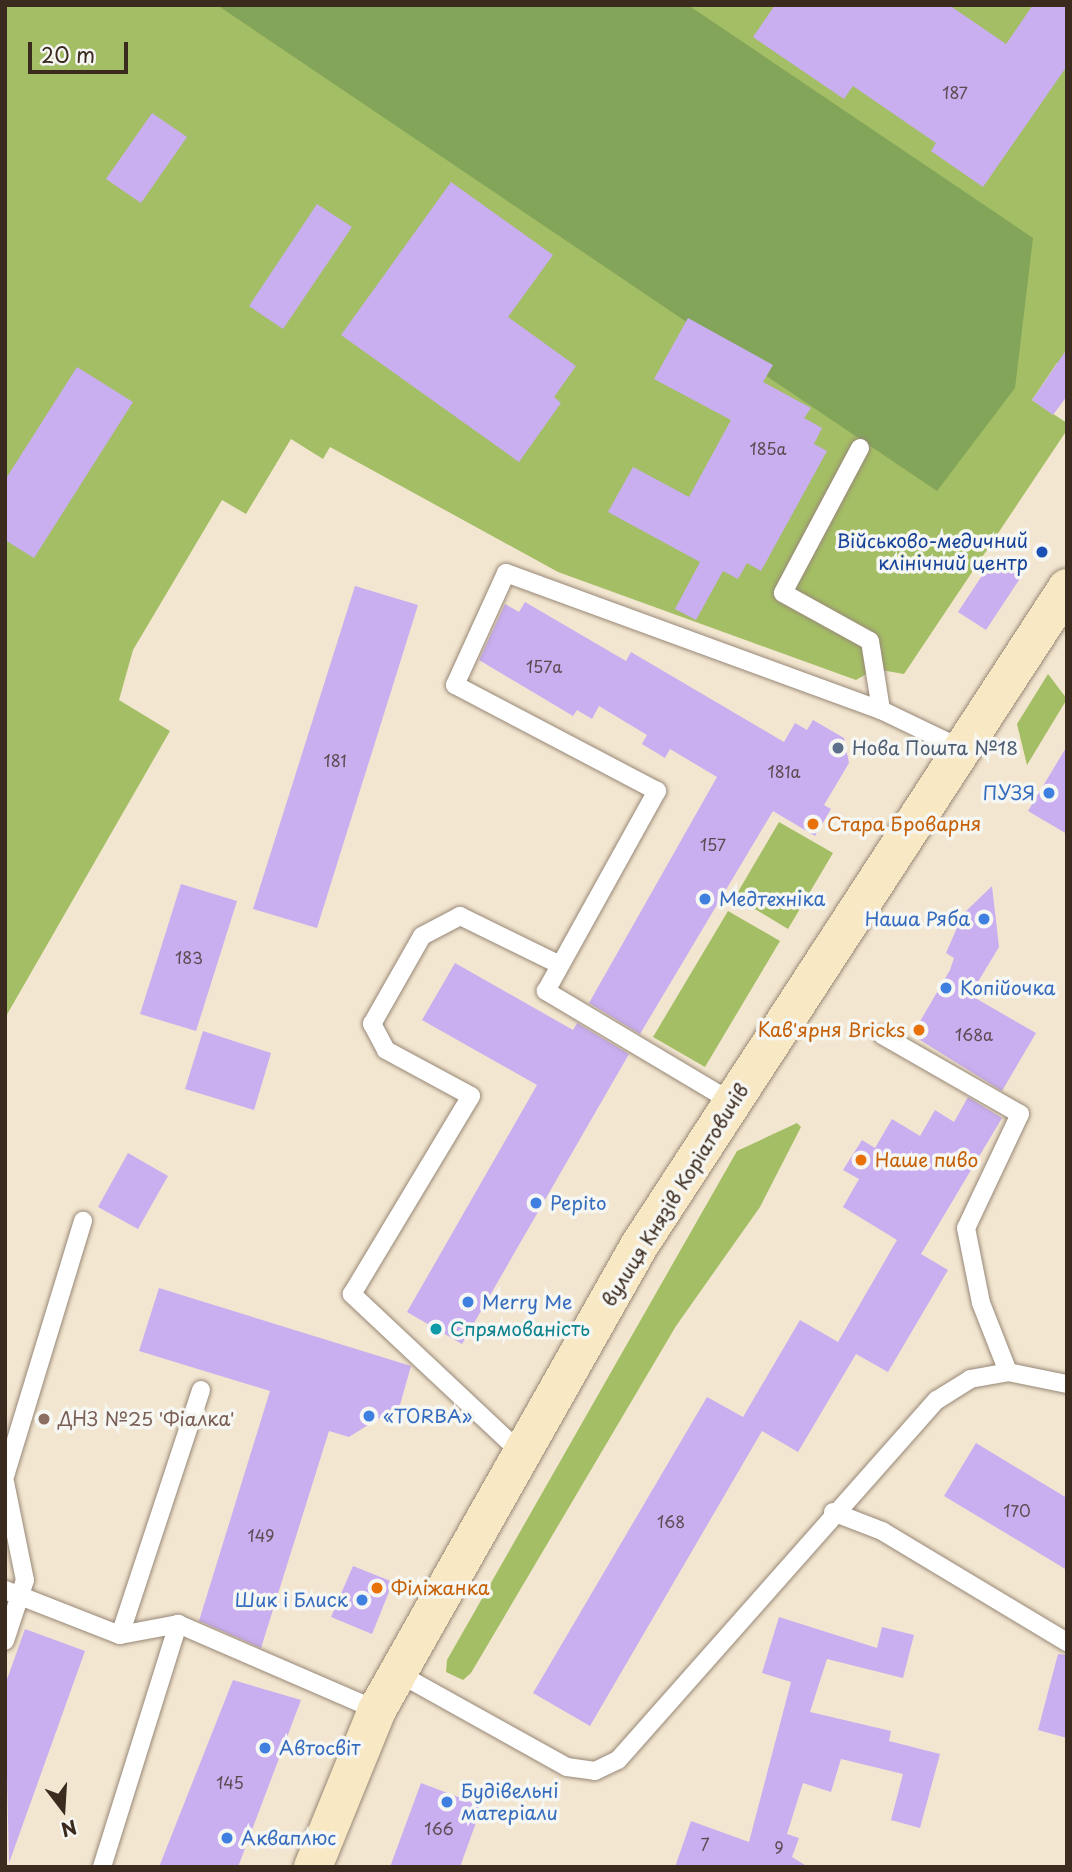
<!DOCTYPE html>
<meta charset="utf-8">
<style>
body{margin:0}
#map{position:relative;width:1072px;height:1872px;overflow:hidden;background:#f3e6d0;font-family:"Playpen Sans",sans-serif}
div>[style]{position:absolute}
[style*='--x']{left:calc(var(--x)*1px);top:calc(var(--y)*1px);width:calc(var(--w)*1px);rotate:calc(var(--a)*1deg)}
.green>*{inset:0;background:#a4be65}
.forest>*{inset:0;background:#83a55a}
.building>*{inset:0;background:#c9aef0}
.roads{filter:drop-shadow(0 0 2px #978877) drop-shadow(0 0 2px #978877)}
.service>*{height:18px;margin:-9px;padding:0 9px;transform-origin:9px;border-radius:9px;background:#fff}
.secondary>*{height:38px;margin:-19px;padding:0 19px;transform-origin:19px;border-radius:19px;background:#f8e8c3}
.dots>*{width:19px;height:19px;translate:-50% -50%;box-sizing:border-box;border:4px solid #f6f6f2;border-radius:50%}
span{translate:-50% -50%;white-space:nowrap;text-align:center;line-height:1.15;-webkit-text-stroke:7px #f6f6f2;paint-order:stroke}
.number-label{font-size:16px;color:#5e4b52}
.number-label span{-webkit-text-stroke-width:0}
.transit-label{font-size:19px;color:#164399}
.right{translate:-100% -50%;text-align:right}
.service-label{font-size:19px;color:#4e5e75}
.left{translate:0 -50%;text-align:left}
.shop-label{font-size:19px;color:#366cbe}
.food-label{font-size:19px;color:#c56008}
.street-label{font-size:19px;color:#3b2a1e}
.culture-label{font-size:19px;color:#0d838f}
.education-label{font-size:19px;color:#785e54}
.frame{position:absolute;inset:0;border:7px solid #3b2a1e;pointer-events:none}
.north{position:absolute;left:28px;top:1774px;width:70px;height:70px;-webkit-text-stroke:5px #f6f6f2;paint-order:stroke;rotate:163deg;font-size:19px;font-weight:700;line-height:28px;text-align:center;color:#3b2a1e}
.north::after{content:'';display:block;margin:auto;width:24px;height:32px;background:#3b2a1e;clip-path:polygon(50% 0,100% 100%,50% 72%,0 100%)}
.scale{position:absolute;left:28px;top:42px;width:100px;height:32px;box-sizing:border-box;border:4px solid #3b2a1e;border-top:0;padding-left:9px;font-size:21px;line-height:24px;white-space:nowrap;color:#3b2a1e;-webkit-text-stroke:5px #f6f6f2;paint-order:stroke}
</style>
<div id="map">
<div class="green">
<div style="clip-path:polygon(5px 5px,1067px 5px,1067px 369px,1057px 363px,1032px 400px,1067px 423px,1067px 430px,904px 674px,875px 669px,856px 680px,558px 572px,330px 447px,323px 459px,291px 439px,246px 514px,222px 500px,133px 650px,119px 700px,170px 731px,5px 1018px)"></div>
<div style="clip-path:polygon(1048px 674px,1067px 699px,1027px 765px,1017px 724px)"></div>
<div style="clip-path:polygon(779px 822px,833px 853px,788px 929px,735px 897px)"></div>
<div style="clip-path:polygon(728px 911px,780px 941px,705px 1067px,653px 1037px)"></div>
<div style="clip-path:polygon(797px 1123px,801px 1127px,760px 1207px,676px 1326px,471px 1673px,463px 1680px,446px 1672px,447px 1660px,737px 1151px)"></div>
</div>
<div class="forest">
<div style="clip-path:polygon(217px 5px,688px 5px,1033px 238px,1015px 388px,937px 491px)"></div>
</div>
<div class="building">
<div style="clip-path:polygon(775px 5px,949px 5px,1006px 44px,1033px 5px,1067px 5px,1067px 66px,983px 187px,931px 151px,936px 143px,853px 86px,844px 99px,753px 37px)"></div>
<div style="clip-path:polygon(152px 113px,187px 137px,141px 203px,106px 179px)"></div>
<div style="clip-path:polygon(451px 182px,553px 255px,508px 317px,576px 366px,554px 397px,561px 403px,519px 462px,341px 335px)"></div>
<div style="clip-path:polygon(317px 204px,352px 227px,283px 329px,249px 306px)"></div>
<div style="clip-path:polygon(688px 318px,773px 365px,763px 382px,811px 408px,804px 418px,822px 428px,814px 444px,827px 451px,761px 571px,747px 563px,738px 579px,723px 571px,696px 620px,675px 609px,700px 562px,608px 512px,633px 467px,689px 497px,731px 420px,654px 379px)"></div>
<div style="clip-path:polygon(1067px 349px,1067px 396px,1053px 415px,1032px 400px)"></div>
<div style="clip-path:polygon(77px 367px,133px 402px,34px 558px,5px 540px,5px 480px)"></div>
<div style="clip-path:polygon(993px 559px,1021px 577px,986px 630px,958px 612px)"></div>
<div style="clip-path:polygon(355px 586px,418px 605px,317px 928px,253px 909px)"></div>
<div style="clip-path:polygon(525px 602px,626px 661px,631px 652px,784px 742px,795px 723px,807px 730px,813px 720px,844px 738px,849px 763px,824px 805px,831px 809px,815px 836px,773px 811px,640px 1034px,589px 1003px,717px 777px,670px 749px,665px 758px,642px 744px,647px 735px,599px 706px,592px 719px,577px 710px,573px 716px,479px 660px,505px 604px,519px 612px)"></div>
<div style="clip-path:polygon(1067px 746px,1067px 834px,1028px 811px)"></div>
<div style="clip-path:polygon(181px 884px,237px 901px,196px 1031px,140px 1014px)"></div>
<div style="clip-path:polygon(992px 886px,999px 947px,970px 995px,1036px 1033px,1002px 1091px,912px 1035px,950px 970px,954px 958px,946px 953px,963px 914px)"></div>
<div style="clip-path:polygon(455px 963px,573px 1030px,577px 1023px,629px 1054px,462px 1344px,407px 1312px,537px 1085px,422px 1020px)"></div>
<div style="clip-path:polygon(203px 1031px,271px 1053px,254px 1110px,185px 1089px)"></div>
<div style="clip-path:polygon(968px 1097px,1002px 1118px,921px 1254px,948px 1270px,888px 1372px,856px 1354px,798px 1452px,762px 1431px,590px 1726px,533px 1693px,707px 1397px,743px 1417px,800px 1320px,838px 1342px,897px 1240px,843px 1207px,859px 1179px,843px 1170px,862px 1140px,875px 1148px,892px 1119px,920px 1136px,935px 1110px,954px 1122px)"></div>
<div style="clip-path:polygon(128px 1153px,168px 1176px,138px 1229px,98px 1207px)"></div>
<div style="clip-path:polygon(159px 1288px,411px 1366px,400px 1405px,349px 1437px,329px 1431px,261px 1648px,199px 1621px,270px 1391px,139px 1351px)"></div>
<div style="clip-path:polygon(976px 1443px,1067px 1498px,1067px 1570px,944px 1496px)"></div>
<div style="clip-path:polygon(353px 1566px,393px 1582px,372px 1634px,331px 1617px)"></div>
<div style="clip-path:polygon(779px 1617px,877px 1648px,882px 1627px,914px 1635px,903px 1678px,827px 1659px,810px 1712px,891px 1731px,889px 1741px,940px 1754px,920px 1828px,891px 1820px,903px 1774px,841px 1759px,831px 1792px,803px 1783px,787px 1834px,799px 1838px,792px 1857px,808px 1867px,675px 1867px,691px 1821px,749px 1842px,791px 1682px,762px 1673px)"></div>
<div style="clip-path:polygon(25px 1629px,85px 1651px,9px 1863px,5px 1685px)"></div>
<div style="clip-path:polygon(1058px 1654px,1067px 1655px,1067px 1738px,1038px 1730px)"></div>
<div style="clip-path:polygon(233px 1680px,301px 1700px,238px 1867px,159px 1867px)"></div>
<div style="clip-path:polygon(421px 1783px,482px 1806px,460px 1867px,390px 1867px)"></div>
</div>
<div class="roads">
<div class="service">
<div style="--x:860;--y:448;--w:164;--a:118"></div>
<div style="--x:783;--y:593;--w:99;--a:28.9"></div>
<div style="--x:870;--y:641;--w:70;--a:80.9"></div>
<div style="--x:881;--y:710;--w:90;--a:25.7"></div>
<div style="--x:882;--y:1035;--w:159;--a:29.8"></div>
<div style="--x:1020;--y:1114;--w:126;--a:115.3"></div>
<div style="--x:966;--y:1228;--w:76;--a:78.7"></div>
<div style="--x:981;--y:1303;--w:74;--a:68.6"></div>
<div style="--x:732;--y:1102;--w:217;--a:-149.2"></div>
<div style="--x:546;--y:991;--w:229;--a:-61"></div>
<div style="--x:657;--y:791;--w:228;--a:-152.3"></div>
<div style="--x:455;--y:685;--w:123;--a:-65.5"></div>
<div style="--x:506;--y:573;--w:399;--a:20.1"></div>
<div style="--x:520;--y:1452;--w:231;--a:-136.8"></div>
<div style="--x:352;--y:1294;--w:231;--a:-59"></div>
<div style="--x:471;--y:1096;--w:97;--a:-151.6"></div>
<div style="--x:386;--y:1050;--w:30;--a:-118"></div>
<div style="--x:372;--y:1024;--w:101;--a:-60.4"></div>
<div style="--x:422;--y:936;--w:43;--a:-27.8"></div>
<div style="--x:460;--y:916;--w:111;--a:26.1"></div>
<div style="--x:5;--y:1476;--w:267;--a:-73"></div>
<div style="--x:5;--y:1482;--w:100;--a:78.5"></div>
<div style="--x:25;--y:1580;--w:64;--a:108.2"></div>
<div style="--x:833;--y:1512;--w:53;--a:21.2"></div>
<div style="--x:882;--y:1531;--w:216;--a:31"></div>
<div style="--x:5;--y:1590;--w:123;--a:21.4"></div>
<div style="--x:120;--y:1635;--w:59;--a:-10.7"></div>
<div style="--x:178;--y:1624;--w:217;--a:23.4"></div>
<div style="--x:120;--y:1635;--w:258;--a:-71.7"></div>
<div style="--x:398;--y:1673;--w:193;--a:29.1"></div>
<div style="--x:567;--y:1767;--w:28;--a:8"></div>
<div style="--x:595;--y:1771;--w:25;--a:-26"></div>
<div style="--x:618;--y:1760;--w:481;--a:-48.5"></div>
<div style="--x:937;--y:1400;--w:39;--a:-32"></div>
<div style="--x:970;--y:1379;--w:39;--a:-10"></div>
<div style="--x:1008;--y:1372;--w:60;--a:11.5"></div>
<div style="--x:102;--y:1867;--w:255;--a:-72.6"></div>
</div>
<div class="secondary">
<div style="--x:313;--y:1867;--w:170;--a:-67.8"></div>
<div style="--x:377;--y:1710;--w:533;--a:-60.55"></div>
<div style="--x:639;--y:1246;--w:785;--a:-56.96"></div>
</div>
</div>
<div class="dots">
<div style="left:1042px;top:552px;background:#1a4fb4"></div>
<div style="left:838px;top:748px;background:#5c6f8a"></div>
<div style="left:1049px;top:793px;background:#3f7fe0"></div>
<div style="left:813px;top:824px;background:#e8710a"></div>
<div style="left:705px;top:899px;background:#3f7fe0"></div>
<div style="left:984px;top:919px;background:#3f7fe0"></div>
<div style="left:946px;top:988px;background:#3f7fe0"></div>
<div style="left:919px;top:1030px;background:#e8710a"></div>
<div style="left:861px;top:1160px;background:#e8710a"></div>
<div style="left:536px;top:1203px;background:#3f7fe0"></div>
<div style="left:468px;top:1302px;background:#3f7fe0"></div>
<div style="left:436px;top:1329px;background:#0f9aa8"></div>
<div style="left:369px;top:1416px;background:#3f7fe0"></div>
<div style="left:44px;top:1419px;background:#8d6e63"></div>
<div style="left:377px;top:1588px;background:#e8710a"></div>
<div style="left:362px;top:1600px;background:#3f7fe0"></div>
<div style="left:265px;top:1748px;background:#3f7fe0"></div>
<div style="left:447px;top:1802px;background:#3f7fe0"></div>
<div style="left:227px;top:1838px;background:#3f7fe0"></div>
</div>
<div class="number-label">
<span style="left:955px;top:92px">187</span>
<span style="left:768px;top:448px">185а</span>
<span style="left:544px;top:666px">157а</span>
<span style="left:335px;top:760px">181</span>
<span style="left:784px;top:771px">181а</span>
<span style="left:713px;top:844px">157</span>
<span style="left:189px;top:957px">183</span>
<span style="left:974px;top:1034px">168а</span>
<span style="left:1017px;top:1510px">170</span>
<span style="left:671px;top:1521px">168</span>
<span style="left:261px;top:1535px">149</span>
<span style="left:230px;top:1782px">145</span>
<span style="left:439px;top:1828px">166</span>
<span style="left:705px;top:1844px">7</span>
<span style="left:779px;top:1847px">9</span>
</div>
<div class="transit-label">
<span class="right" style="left:1028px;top:552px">Військово-медичний<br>клінічний центр</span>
</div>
<div class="service-label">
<span class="left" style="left:852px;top:748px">Нова Пошта №18</span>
</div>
<div class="shop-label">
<span class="right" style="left:1035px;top:793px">ПУЗЯ</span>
<span class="left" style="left:719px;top:899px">Медтехніка</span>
<span class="right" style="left:970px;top:919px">Наша Ряба</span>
<span class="left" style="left:960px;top:988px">Копійочка</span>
<span class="left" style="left:550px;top:1203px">Pepito</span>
<span class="left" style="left:482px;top:1302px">Merry Me</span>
<span class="left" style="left:383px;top:1416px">«TORBA»</span>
<span class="right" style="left:348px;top:1600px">Шик і Блиск</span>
<span class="left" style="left:279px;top:1748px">Автосвіт</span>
<span class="left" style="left:461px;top:1802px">Будівельні<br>матеріали</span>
<span class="left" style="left:241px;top:1838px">Акваплюс</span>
</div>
<div class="food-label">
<span class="left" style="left:827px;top:824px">Стара Броварня</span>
<span class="right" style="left:905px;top:1030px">Кав'ярня Bricks</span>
<span class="left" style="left:875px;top:1160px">Наше пиво</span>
<span class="left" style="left:391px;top:1588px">Філіжанка</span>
</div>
<div class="street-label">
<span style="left:675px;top:1195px;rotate:-58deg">вулиця Князів Коріатовичів</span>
</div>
<div class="culture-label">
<span class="left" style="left:450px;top:1329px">Спрямованість</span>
</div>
<div class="education-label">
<span class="left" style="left:58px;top:1419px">ДНЗ №25 'Фіалка'</span>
</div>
<div class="frame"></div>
<div class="north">N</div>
<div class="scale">20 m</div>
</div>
